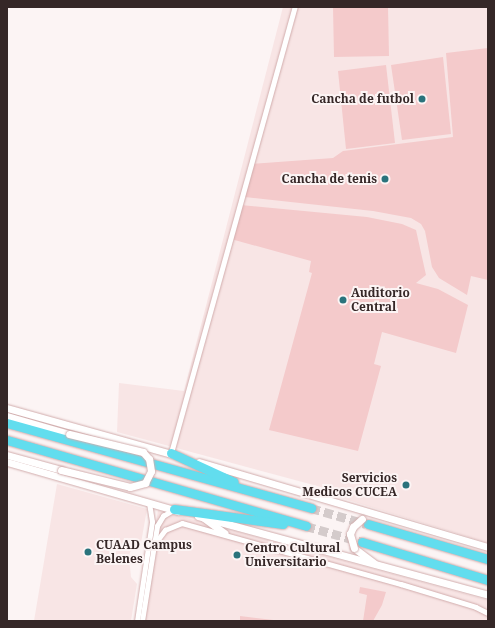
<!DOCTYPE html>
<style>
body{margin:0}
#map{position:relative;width:495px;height:628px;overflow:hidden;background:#fcf4f4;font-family:"Noto Serif",serif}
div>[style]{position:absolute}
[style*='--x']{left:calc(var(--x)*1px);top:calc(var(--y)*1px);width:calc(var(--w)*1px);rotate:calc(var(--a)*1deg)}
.built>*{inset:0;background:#f8e5e5}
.green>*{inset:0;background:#f4cacb}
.highway-tunnel>*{height:9px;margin-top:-4.5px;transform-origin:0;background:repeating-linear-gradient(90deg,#d4cbcb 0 9px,transparent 0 13.5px)}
.roads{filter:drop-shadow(0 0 1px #d1acac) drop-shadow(0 0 1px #d1acac)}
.street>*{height:4.5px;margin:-2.25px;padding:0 2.25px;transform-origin:2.25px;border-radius:2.25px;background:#fff}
.secondary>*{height:7px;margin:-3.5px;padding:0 3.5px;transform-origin:3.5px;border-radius:3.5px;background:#fff}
.highway>*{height:9px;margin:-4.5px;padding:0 4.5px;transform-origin:4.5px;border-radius:4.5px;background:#62ddee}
.bridges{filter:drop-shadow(0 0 1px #d1acac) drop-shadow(0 0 1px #d1acac)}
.secondary-bridge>*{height:7px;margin:-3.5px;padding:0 3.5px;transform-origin:3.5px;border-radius:3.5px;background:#fff}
.dots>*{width:11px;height:11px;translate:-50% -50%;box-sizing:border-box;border:2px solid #fcf4f4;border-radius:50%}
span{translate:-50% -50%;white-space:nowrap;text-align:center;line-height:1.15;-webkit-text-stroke:4px #fcf4f4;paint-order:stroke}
.poi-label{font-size:12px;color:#352727;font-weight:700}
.right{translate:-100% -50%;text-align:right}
.left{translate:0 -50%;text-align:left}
.frame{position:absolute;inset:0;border:8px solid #352727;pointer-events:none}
</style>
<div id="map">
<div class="built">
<div style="clip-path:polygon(283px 7px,488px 7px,488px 543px,328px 494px,321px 487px,117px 432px,119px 383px,184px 391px)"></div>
<div style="clip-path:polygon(57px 484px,147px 509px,141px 543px,130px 552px,129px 557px,131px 577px,137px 584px,131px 621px,34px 621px)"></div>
<div style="clip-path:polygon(158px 510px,488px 600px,488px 621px,140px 621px)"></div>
</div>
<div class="green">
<div style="clip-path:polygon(333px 7px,388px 7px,389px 56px,334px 57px)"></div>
<div style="clip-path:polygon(488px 48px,488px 280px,471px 276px,467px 295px,439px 278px,432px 267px,425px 231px,421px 224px,411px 218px,373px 211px,245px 197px,252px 164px,333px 158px,343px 151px,453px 137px,446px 53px)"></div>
<div style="clip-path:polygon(443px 57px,451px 134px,402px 140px,391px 65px)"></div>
<div style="clip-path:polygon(386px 65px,395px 143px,346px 149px,338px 71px)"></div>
<div style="clip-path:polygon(241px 205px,367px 217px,402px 224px,416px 230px,426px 275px,416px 283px,438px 289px,468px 305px,456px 353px,382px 332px,374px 364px,381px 366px,358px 451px,269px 430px,312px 273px,309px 272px,311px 261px,231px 239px)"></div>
<div style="clip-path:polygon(360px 587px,386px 592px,382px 605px,373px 621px,363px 621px,367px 595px,359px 593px)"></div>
<div style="clip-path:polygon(240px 616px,282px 621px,240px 621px)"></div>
</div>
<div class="highway-tunnel">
<div style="--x:311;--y:508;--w:57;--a:16.2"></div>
<div style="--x:306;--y:526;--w:58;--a:15.9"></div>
</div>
<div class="roads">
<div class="street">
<div style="--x:171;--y:453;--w:463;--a:-74.5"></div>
<div style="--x:153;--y:546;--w:20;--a:-53"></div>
<div style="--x:165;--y:530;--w:18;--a:-22"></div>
<div style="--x:182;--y:523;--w:227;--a:15.6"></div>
<div style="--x:401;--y:584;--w:78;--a:17"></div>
<div style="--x:476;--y:607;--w:13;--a:27"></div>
<div style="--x:137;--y:621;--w:100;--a:-81.4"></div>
<div style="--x:152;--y:522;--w:19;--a:-99"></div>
<div style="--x:142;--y:621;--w:96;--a:-81"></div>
<div style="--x:157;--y:526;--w:12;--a:-59"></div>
<div style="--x:163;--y:516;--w:12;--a:-31"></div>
</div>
<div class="secondary">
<div style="--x:7;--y:408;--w:174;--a:15.6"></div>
<div style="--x:7;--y:416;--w:65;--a:16.2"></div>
<div style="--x:7;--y:455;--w:56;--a:15.5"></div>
<div style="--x:7;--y:462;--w:178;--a:16"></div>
<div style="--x:199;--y:462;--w:301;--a:16.4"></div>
<div style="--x:198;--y:516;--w:301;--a:15.2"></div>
<div style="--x:201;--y:516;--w:29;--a:36"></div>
<div style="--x:354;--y:548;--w:25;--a:37"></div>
</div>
<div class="highway">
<div style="--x:7;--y:423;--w:316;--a:15.6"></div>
<div style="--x:7;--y:440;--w:311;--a:16"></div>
<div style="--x:171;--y:453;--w:69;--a:24.7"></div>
<div style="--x:174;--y:509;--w:110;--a:7.8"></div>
<div style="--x:368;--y:524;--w:125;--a:16.3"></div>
<div style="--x:362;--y:542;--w:132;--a:16.8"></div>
</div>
</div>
<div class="bridges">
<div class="secondary-bridge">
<div style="--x:61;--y:470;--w:71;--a:13.8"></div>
<div style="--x:130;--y:487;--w:16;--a:-15"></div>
<div style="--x:145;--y:483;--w:13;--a:-63"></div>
<div style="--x:151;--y:471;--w:12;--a:-99"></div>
<div style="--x:149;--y:459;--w:9;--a:-131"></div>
<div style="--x:143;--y:452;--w:76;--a:-166.3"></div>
<div style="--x:354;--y:548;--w:15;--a:-106"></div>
<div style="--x:350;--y:534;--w:8;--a:-67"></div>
<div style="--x:353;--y:527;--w:12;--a:-42"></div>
</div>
</div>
<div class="dots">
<div style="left:422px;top:99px;background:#2a737c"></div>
<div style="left:385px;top:179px;background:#2a737c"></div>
<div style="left:343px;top:300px;background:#2a737c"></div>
<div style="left:406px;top:485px;background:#2a737c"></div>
<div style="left:88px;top:552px;background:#2a737c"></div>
<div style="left:237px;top:555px;background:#2a737c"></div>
</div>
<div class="poi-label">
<span class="right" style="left:414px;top:99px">Cancha de futbol</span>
<span class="right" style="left:377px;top:179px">Cancha de tenis</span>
<span class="left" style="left:351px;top:300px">Auditorio<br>Central</span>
<span class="right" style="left:397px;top:485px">Servicios<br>Medicos CUCEA</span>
<span class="left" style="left:96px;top:552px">CUAAD Campus<br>Belenes</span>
<span class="left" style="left:245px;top:555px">Centro Cultural<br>Universitario</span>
</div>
<div class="frame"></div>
</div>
